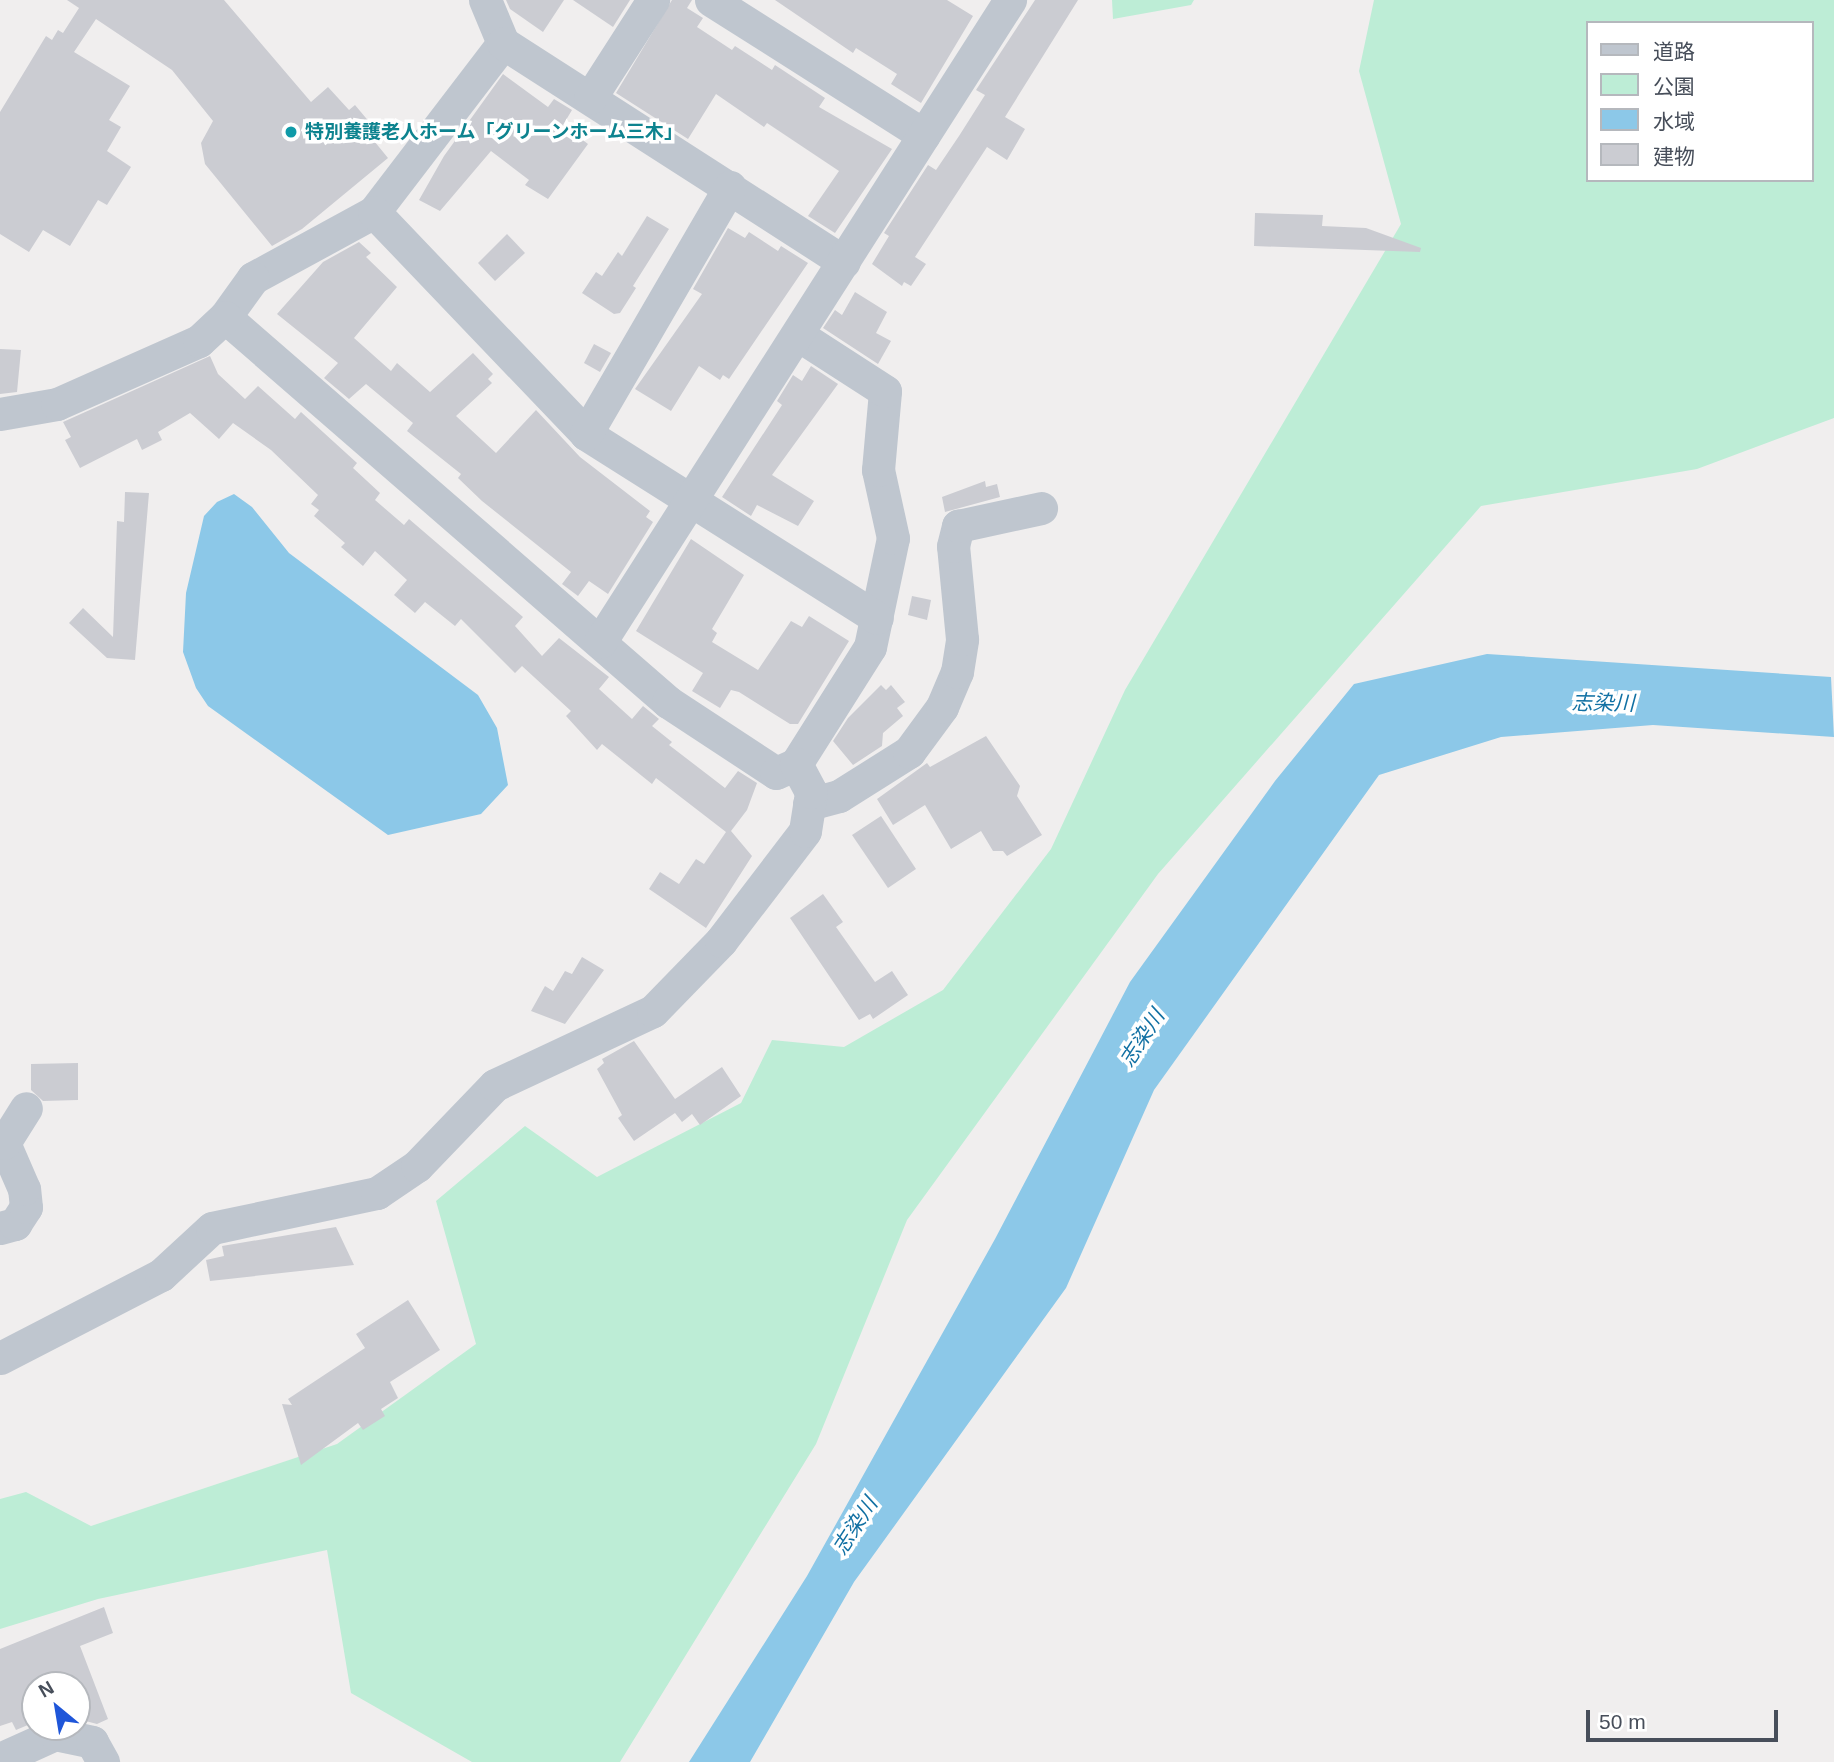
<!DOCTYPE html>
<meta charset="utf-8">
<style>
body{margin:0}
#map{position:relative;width:1834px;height:1762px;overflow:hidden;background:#f0eeee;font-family:Arial,"Noto Sans JP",sans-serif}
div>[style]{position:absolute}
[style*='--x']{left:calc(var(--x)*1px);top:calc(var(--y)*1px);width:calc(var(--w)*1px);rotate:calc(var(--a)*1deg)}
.green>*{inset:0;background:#bdedd6}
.water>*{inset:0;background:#8cc8e8}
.building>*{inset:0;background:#cbccd2}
.minor>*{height:33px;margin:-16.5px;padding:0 16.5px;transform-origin:16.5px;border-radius:16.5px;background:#bfc6cf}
.dots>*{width:19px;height:19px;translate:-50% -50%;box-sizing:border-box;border:4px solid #fff;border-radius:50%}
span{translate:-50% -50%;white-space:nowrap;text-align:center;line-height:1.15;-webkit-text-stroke:7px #fff;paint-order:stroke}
.culture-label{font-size:19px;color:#0d838f;font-weight:700}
.left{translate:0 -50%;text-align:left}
.water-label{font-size:21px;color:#1170a3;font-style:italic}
.legend{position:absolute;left:1586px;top:21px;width:228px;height:161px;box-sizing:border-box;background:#fff;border:2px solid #b5b8bd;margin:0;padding:9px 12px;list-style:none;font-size:21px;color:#474e5a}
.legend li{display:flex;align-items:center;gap:14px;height:35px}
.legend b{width:35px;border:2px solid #b5b8bd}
.north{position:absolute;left:21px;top:1671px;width:70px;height:70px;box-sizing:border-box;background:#fff;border:2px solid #b5b8bd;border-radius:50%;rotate:330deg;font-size:19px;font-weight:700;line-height:28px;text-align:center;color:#474e5a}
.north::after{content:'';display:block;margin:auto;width:24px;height:32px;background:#1f56d9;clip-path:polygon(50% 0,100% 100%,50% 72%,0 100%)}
.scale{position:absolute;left:1586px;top:1710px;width:192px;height:32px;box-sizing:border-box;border:4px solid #474e5a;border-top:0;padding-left:9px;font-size:21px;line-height:24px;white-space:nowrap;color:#474e5a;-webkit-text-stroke:5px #fff;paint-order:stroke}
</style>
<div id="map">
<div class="green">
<div style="clip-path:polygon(1112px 0,1194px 0,1191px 5px,1113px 19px)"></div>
<div style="clip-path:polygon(evenodd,1374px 0,1834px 0,1834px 418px,1697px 469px,1481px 506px,1158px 874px,907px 1220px,816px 1444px,620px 1762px,472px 1762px,351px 1693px,327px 1550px,98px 1599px,0 1629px,0 1499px,26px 1492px,91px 1526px,337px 1444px,476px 1344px,436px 1201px,525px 1126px,597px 1177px,741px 1103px,772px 1040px,844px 1047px,943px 990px,1051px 849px,1125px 690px,1401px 224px,1359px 71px,1374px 0,1587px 23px,1811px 23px,1811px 180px,1587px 180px,1587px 23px)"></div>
</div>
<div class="water">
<div style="clip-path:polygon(234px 494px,252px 507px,289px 553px,478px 695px,497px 728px,508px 785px,481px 814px,388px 835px,208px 706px,196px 688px,183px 652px,186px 593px,204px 516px,217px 502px)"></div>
<div style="clip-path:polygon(1487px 654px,1831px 677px,1834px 737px,1653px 725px,1501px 737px,1379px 775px,1154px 1090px,1066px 1288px,854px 1582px,750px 1762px,689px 1762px,807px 1576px,995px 1239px,1130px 982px,1275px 781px,1354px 684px)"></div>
</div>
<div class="building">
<div style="clip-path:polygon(67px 0,224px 0,311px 102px,328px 87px,349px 110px,355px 105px,376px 130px,370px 136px,388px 158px,302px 229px,272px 246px,205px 164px,201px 143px,213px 121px,172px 70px,96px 19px,74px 52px,130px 86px,109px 120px,121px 127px,107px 151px,131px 167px,107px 205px,98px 200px,70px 246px,43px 230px,29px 252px,0 234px,0 112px,46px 36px,52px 40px,58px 30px,63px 33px,79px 8px)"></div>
<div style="clip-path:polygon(506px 0,564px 0,543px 32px,510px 9px)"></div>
<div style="clip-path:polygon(573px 0,630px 0,613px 27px)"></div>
<div style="clip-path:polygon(672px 0,692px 0,687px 8px,703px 18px,697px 27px,732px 50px,735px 46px,772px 70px,775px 65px,825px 98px,819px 107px,892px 149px,835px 233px,808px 216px,839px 171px,767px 123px,764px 127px,716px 94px,688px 139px,616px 93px)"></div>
<div style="clip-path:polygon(775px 0,947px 0,973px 16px,921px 103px,891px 84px,897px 74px,856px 48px,853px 53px)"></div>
<div style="clip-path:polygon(1035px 0,1078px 0,1005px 117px,1025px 129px,1007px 160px,987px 147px,915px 257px,926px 264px,911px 286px,904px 282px,902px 286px,872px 264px,889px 236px,884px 233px,928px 165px,936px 170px,959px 136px,985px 95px,976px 90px)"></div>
<div style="clip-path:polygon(503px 74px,548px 107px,554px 99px,572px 110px,563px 125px,588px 144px,548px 199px,525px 185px,529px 180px,491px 151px,440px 211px,419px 200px,444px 156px)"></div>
<div style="clip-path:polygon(1255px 213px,1323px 215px,1322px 226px,1366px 228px,1421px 248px,1420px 252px,1254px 246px)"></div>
<div style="clip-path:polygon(647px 216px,669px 229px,633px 286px,636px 288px,620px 313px,614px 314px,582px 293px,596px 272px,602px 276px,618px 252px,622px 256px)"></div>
<div style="clip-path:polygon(728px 228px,745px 238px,749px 232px,778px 251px,781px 246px,808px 263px,729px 379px,723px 375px,720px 380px,699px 366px,671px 411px,635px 389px,702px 294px,693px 289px)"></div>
<div style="clip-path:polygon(507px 234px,525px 253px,495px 281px,478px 263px)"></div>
<div style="clip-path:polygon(359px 242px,371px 253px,366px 257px,397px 287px,354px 338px,391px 371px,397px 363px,430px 392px,473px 353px,493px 374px,488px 379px,492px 383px,456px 416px,496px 453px,536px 410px,580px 457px,650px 511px,646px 517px,653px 522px,608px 594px,589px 581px,578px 596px,562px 584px,571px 572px,482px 501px,458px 478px,461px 474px,407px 431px,413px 423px,366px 384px,349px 399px,324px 378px,338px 363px,277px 314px,323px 262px)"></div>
<div style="clip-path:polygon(855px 292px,887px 312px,876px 333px,891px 341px,878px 364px,823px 328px,835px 310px,842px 315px)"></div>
<div style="clip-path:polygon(594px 344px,611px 353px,600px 372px,584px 363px)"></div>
<div style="clip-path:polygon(0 349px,21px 350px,17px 392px,0 394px)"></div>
<div style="clip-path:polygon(210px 356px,218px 374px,245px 399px,258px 386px,295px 419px,301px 412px,357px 463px,353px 468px,380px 493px,375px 500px,404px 525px,409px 519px,523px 617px,515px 626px,542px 656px,559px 638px,609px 677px,599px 689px,632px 719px,643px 706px,659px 719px,652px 726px,672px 742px,669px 745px,725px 788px,738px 771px,757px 783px,747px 810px,731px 831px,752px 856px,706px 928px,649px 889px,660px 872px,679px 884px,696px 859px,704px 864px,726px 832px,656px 778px,652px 784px,602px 744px,597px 750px,566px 716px,571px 711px,522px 666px,515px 673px,461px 619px,455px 626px,425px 602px,415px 613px,394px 595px,407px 580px,375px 551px,363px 566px,341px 547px,345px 543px,314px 516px,319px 510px,311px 504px,318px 495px,271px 450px,233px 423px,219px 439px,190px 413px,158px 432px,162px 440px,142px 450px,137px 439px,80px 468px,65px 440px,71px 437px,63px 422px)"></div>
<div style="clip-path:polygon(811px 366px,838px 384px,772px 475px,814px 501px,798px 526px,757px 505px,751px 516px,722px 497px,782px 405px,777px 401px,793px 375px,802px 381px)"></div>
<div style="clip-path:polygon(985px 481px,986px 487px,997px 484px,1000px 497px,945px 512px,942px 497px)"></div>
<div style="clip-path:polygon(125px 492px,149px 493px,135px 660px,107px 658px,69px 623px,83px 608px,113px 637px,117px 521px,124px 522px)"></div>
<div style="clip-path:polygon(691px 539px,744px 575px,712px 629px,717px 633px,712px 642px,758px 670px,791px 621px,802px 627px,809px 616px,849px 641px,798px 724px,790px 724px,739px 692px,731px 690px,720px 708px,692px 691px,703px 673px,636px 631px)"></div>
<div style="clip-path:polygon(912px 596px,931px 600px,927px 620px,908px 615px)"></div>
<div style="clip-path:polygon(881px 685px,886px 690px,891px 685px,905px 702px,897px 708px,903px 716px,883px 733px,882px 746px,853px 765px,833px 741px,848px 718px)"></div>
<div style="clip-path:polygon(986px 736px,1020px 786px,1017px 796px,1042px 835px,1007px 856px,1003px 851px,993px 851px,981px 831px,951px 849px,925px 805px,893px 825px,877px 799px,927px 763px,930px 767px)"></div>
<div style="clip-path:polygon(881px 816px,916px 869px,888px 888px,852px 835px)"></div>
<div style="clip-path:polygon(823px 894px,843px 922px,836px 927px,875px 982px,892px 971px,908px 995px,873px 1019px,870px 1014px,859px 1020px,790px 918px)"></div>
<div style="clip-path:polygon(582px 957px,604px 970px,565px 1024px,531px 1011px,545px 986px,553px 991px,565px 971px,572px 974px)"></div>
<div style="clip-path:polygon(634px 1041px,675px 1099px,722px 1067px,741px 1096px,700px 1125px,692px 1114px,682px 1122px,675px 1113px,634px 1141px,618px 1118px,622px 1115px,597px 1069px,604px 1063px,602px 1059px)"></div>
<div style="clip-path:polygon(78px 1063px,78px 1100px,43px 1101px,31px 1090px,31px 1064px)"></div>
<div style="clip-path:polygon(336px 1227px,354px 1265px,210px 1281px,206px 1260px,224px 1256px,222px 1246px)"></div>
<div style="clip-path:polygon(408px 1300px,440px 1350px,390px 1382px,398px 1398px,381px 1409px,385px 1416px,363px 1430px,358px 1423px,301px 1465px,282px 1404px,292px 1405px,288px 1399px,365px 1348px,356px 1334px)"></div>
<div style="clip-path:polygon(104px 1607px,113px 1633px,80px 1646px,108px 1719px,97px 1724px,78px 1719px,77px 1685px,35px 1685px,35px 1722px,16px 1730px,12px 1722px,0 1726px,0 1649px)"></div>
</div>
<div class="minor">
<div style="--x:485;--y:0;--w:47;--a:67.3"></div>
<div style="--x:503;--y:43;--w:213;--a:127.4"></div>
<div style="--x:374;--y:212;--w:138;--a:151.4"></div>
<div style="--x:253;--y:278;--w:48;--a:125.7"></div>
<div style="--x:225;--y:317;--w:587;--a:40.99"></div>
<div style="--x:668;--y:702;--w:129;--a:33.3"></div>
<div style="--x:776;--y:773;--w:22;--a:-24"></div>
<div style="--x:796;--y:764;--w:138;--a:-57.7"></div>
<div style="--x:870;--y:647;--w:111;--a:-78.1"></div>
<div style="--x:893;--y:538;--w:70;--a:-102.4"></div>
<div style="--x:878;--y:470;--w:79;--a:-84.9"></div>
<div style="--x:885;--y:391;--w:103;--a:-147.2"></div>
<div style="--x:711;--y:0;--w:252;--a:32.4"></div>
<div style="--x:503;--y:43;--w:405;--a:32.7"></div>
<div style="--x:590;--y:98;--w:117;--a:-57.3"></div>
<div style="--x:374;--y:212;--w:307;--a:46.3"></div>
<div style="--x:586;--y:434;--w:344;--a:32.3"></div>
<div style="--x:0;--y:414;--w:58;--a:-10"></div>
<div style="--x:57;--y:404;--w:155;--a:-23.9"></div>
<div style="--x:199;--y:341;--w:35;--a:-43"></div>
<div style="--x:586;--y:434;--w:286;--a:-59.8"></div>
<div style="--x:600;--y:642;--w:762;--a:-57.44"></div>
<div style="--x:809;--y:804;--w:31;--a:-15"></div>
<div style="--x:839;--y:796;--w:83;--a:-32.2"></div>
<div style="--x:909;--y:752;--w:56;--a:-53.7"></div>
<div style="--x:942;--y:707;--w:38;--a:-67"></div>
<div style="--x:957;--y:672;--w:33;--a:-81"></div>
<div style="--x:962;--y:639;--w:93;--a:-95.5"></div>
<div style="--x:953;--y:546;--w:21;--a:-76"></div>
<div style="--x:958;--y:526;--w:85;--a:-12.2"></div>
<div style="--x:0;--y:1228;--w:16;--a:-15"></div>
<div style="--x:15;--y:1224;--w:20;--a:-57"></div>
<div style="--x:26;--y:1207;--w:18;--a:-96"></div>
<div style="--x:24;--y:1189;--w:50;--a:-113.5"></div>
<div style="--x:4;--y:1143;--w:41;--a:-57.8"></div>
<div style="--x:0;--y:1358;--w:181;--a:-27.3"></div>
<div style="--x:161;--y:1275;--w:69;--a:-42.7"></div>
<div style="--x:212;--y:1228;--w:169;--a:-12"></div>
<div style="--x:377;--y:1193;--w:48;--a:-34"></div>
<div style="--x:417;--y:1166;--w:112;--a:-46.1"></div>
<div style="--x:495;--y:1085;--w:174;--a:-25.1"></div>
<div style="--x:653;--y:1011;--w:98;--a:-45.8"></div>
<div style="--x:721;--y:941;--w:138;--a:-52.6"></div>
<div style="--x:805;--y:831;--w:39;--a:-81"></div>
<div style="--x:811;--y:792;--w:32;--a:-118"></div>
<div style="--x:0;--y:1759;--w:60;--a:-24.4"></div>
<div style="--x:55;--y:1734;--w:38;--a:12"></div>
<div style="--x:92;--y:1742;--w:23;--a:61"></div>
</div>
<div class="dots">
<div style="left:291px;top:132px;background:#0f9aa8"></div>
</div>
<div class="culture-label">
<span class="left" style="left:305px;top:132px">特別養護老人ホーム「グリーンホーム三木」</span>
</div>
<div class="water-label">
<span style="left:1603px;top:703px;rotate:1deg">志染川</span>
<span style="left:1142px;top:1038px;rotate:-57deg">志染川</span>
<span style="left:855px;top:1526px;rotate:-57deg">志染川</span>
</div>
<ul class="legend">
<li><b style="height:9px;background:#bfc6cf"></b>道路</li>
<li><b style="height:19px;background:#bdedd6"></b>公園</li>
<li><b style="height:19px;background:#8cc8e8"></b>水域</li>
<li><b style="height:19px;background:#cbccd2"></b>建物</li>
</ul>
<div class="north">N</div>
<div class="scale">50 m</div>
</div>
